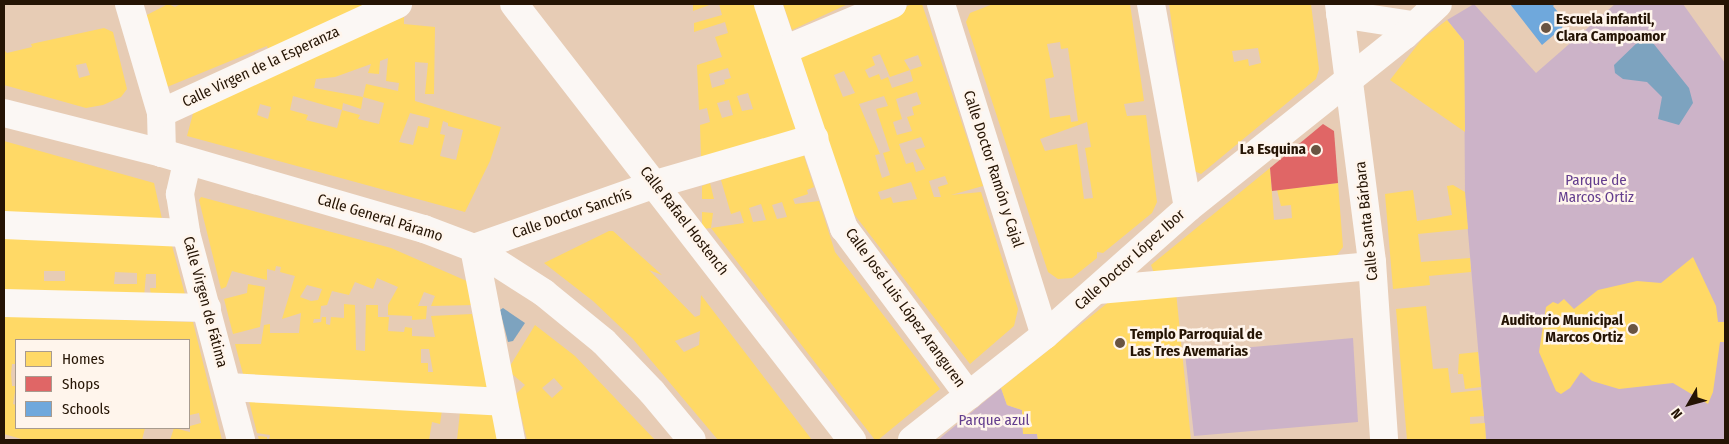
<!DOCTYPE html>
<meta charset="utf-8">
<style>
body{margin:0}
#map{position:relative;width:1729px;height:444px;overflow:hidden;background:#e7ccb5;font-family:"Fira Sans Condensed",sans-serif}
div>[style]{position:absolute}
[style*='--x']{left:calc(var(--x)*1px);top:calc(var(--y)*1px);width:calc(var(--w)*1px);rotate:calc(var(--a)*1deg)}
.green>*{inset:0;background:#ccb3c8}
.water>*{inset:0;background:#7da3bf}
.homes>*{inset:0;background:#ffd966}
.shops>*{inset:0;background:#e06666}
.schools>*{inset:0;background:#6fa8dc}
.street>*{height:28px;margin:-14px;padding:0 14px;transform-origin:14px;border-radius:14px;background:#fbf7f4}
.secondary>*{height:28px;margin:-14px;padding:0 14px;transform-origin:14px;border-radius:14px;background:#fbf7f4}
.dots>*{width:14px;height:14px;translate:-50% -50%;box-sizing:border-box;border:2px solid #fff5ec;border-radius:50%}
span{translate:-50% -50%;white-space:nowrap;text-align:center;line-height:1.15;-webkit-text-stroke:5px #fff5ec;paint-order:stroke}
.poi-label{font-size:15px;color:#251404;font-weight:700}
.left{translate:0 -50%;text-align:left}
.right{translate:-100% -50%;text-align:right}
.street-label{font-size:15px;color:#251404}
.park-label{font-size:15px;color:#633d8e}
.frame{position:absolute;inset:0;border:5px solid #251404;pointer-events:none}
.legend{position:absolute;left:15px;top:339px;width:175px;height:90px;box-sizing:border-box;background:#fff5ec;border:1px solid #a89b8f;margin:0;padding:6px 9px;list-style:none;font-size:15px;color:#251404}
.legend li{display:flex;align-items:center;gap:10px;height:25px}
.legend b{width:25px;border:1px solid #a89b8f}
.north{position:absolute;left:1664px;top:379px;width:50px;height:50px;-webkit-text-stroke:4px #fff5ec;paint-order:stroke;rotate:232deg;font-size:14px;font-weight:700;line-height:20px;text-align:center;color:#251404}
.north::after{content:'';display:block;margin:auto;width:18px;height:22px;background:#251404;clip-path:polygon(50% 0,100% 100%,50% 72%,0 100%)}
</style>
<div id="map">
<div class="green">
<div style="clip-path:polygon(1474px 4px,1536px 73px,1615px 4px,1683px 4px,1725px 63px,1725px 440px,1486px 440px,1465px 198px,1464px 41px,1447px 20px)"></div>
<div style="clip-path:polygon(1353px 338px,1358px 422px,1194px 436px,1185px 353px)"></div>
<div style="clip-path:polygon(1001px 388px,1007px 405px,1022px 410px,1023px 434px,1037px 434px,1038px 440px,938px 440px)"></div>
</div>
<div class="water">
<div style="clip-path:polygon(1642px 38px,1653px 43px,1689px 88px,1693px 103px,1679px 125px,1658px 119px,1662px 97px,1647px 82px,1623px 79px,1615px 73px,1614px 65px)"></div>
<div style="clip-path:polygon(503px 308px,525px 323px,513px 341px,508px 342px,500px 310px)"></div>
</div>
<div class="homes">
<div style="clip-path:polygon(168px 4px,175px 7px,181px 4px,370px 4px,269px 52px,267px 46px,167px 87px,143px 17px)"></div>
<div style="clip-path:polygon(693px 4px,712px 4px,693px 11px)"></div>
<div style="clip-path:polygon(evenodd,719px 4px,754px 4px,796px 130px,701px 158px,700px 125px,710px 122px,707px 108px,699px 110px,697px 65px,722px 57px,715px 37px,728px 33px,725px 22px,694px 32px,694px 23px,722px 15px,719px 4px,728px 68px,731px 78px,724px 80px,725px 84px,712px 88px,709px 74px,728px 68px,719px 4px,748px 93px,753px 109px,742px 111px,737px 96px,748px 93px,719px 4px,729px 100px,733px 115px,722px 118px,717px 103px,729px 100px)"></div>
<div style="clip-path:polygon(783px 4px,848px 4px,792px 30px)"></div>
<div style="clip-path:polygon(evenodd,912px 4px,922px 4px,983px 186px,951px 195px,981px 192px,1018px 309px,1014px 326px,970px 364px,850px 209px,800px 55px,912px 4px,880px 54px,890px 77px,910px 70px,904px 60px,918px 55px,922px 66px,910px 70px,913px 81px,892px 88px,888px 77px,881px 80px,879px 74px,869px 78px,865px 70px,875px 65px,872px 57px,880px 54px,912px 4px,844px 71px,855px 93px,843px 97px,834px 75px,844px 71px,912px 4px,917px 92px,921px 104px,912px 107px,914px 115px,907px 117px,912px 131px,897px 135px,893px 122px,902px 119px,896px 99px,917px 92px,912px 4px,884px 96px,888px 106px,876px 109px,890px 151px,883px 153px,890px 175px,882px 178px,875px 155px,880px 154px,859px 104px,884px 96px,912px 4px,921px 137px,925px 147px,915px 150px,925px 169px,916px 172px,913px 162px,906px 164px,899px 144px,921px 137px,912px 4px,945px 176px,948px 184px,938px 187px,941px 197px,934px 197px,929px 181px,945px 176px,912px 4px,911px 182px,917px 199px,893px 203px,891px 197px,881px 200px,878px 192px,911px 182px)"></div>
<div style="clip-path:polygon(evenodd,993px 4px,1130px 4px,1144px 101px,1124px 104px,1127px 116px,1146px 115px,1157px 202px,1152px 213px,1103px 253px,1097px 252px,1097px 258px,1072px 278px,1058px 279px,1048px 272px,966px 22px,970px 13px,993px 4px,1060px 42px,1061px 49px,1068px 48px,1078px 121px,1071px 122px,1070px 115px,1050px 118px,1045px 79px,1054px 77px,1047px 44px,1060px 42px,993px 4px,1087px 122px,1091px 147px,1085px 148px,1093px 198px,1084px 199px,1077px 144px,1045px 151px,1040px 139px,1087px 122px)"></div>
<div style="clip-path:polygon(evenodd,1169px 4px,1311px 4px,1319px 69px,1316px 79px,1201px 174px,1192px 170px,1169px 4px,1258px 48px,1261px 63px,1249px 66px,1248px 59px,1234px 62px,1232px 51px,1258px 48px)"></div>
<div style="clip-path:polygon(evenodd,404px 17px,404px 24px,435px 27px,434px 94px,425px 94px,428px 63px,415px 62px,415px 101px,501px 127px,490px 161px,465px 212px,187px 136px,195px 106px,318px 49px,404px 17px,388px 58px,386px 81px,399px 83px,398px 91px,366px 84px,363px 97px,314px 88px,316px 79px,335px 77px,371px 64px,368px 73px,379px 74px,380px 61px,388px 58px,404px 17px,293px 96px,342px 110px,337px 128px,306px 120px,308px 115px,290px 110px,293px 96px,404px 17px,363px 97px,384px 103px,379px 124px,358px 119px,360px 115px,342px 110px,343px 103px,361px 109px,363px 97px,404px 17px,260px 104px,271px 107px,268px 119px,257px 115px,260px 104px,404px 17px,410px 113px,430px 118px,428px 128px,418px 126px,413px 145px,399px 142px,410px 113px,404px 17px,443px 121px,448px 123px,448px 126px,463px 130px,456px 160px,440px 156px,445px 135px,440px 134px,443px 121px)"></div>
<div style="clip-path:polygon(1447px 20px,1464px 41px,1465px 132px,1390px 80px,1422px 39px)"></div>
<div style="clip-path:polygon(evenodd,104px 28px,113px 32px,127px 89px,121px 97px,103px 105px,86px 108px,4px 85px,4px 50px,7px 53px,32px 47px,31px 44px,104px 28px,86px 63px,90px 75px,79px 78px,76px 65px,86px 63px)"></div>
<div style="clip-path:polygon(4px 141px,154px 183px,162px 219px,4px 212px)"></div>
<div style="clip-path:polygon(evenodd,803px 153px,814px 187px,807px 190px,808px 194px,793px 199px,795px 204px,819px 201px,835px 252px,940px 389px,878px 440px,875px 440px,711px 228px,702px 229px,702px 212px,713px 213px,711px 228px,744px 223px,740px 211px,731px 214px,721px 180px,803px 153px,782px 202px,787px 217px,777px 219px,772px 205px,782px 202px,803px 153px,761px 204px,766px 220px,753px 222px,749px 208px,761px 204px)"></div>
<div style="clip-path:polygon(1270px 168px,1274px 220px,1292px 218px,1291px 205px,1281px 206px,1277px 190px,1338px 183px,1343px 247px,1337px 255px,1154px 273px,1151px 265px)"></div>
<div style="clip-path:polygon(710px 183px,714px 199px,702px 199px,702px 186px)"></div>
<div style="clip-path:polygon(1453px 185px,1465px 192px,1468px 229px,1418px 234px,1421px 262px,1470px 258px,1471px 272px,1429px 276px,1430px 285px,1393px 289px,1385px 194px,1413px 190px,1417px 221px,1452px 215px,1447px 186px)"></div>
<div style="clip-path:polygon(evenodd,201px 197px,391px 248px,469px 282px,474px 305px,431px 306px,435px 296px,424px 292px,418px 306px,427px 306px,426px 319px,412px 320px,412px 316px,388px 315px,388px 305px,398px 287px,377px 278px,373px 289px,355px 282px,349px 295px,332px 291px,327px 305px,321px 306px,320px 319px,314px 319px,313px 323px,321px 322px,322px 317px,326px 317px,326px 324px,330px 325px,331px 317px,344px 318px,344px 304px,355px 305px,356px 350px,365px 351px,366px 305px,378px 305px,378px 317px,389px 317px,388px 331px,404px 332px,405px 327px,412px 328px,412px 336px,435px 337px,431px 316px,472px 314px,488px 390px,243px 374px,235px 344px,261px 344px,264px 325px,270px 324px,270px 333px,299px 333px,301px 313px,282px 319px,295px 276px,280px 272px,281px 267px,276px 266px,275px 271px,267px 269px,267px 280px,232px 271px,226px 287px,221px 289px,199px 200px,201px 197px,307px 285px,322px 289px,318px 300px,311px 301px,300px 297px,307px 285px,201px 197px,421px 349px,429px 349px,433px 372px,428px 372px,428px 363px,421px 363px,421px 349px)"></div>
<div style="clip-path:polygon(evenodd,609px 231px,613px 231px,662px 275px,649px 270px,695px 317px,700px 315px,701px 295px,812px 440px,718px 440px,633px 339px,593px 301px,544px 263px,609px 231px,700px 331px,699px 345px,684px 352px,675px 341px,700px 331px)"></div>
<div style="clip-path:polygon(evenodd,4px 235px,171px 242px,186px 298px,151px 297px,150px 288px,156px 288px,156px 274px,146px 274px,144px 297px,4px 292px,4px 235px,44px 271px,65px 271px,65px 281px,44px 281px,44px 271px,4px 235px,115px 272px,137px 273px,137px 284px,114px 284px,115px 272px)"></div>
<div style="clip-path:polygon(1693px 257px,1716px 306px,1718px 322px,1725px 322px,1725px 342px,1720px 342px,1713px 392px,1708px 404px,1673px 383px,1619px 389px,1592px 381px,1581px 372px,1570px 388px,1561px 394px,1556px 391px,1539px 352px,1546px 307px,1553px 302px,1558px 304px,1564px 299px,1574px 309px,1598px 290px,1637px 281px,1661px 283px)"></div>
<div style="clip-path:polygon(248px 284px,265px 287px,260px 327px,233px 334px,224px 299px,247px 293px)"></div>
<div style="clip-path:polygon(1176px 292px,1191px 440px,1038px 440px,1037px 434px,1023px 434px,1022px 410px,1007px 405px,1001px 388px,1115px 297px)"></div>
<div style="clip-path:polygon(1426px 306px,1433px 369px,1448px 368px,1451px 393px,1481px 390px,1484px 416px,1470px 417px,1470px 424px,1485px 423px,1486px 440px,1407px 440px,1396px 309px)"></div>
<div style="clip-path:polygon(4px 316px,193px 322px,222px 440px,170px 440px,174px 428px,190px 432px,190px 426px,201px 423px,199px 413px,190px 415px,189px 340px,16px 340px,16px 364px,12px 364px,11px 374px,12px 386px,16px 386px,13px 404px,16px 405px,16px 428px,145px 428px,142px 440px,25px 440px,4px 434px)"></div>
<div style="clip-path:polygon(evenodd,535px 325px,575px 356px,655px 440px,527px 440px,516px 394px,525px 385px,512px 374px,510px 366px,535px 325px,554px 378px,563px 388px,552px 398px,542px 388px,554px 378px)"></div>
<div style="clip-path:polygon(1478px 352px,1481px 387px,1465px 389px,1463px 374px,1458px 374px,1459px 354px)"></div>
<div style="clip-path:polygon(248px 397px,442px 410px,440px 424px,432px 422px,429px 440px,269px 440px,270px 435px,257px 433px)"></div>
<div style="clip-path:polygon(460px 412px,494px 414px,499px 440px,457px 440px)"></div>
<div style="clip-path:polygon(258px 436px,267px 437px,267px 440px,259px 440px)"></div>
</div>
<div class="shops">
<div style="clip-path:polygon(1323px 124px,1334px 131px,1338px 183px,1272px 191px,1270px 168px)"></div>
</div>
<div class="schools">
<div style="clip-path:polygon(1510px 4px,1555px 4px,1553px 6px,1562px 17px,1558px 22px,1563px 27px,1542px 45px)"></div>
</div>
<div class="street">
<div style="--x:129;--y:4;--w:114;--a:73.6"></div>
<div style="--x:514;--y:4;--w:552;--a:52.22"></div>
<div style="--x:768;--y:4;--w:237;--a:71.3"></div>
<div style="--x:844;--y:228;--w:209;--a:53.3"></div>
<div style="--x:941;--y:4;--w:347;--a:72.6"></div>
<div style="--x:1151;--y:4;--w:207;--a:79.7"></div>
<div style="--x:1339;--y:4;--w:260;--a:82.7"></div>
<div style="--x:1372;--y:262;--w:178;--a:86.1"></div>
<div style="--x:1340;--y:14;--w:73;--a:8.7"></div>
<div style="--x:784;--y:50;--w:118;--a:-22.9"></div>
<div style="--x:162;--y:153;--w:40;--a:-91.4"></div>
<div style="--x:161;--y:113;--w:261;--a:-24.7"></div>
<div style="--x:187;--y:163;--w:32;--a:103"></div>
<div style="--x:180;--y:194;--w:39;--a:81"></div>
<div style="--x:186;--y:233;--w:214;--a:75.1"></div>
<div style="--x:4;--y:225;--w:182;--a:2.5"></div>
<div style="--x:1098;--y:290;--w:275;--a:-5"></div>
<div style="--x:4;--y:303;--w:203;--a:1.4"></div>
<div style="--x:228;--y:387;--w:275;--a:3.1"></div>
<div style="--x:511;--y:440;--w:196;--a:-100.9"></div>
<div style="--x:474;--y:248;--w:193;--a:-19.4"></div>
<div style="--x:656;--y:184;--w:165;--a:-16.2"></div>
<div style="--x:912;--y:440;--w:169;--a:-38.3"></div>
<div style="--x:1045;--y:335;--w:191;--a:-41.6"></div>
<div style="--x:1188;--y:208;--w:278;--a:-38.6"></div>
<div style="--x:1405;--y:35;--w:45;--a:-43.2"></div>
</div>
<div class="secondary">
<div style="--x:4;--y:113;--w:163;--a:14.2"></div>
<div style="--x:162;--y:153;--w:273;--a:16.2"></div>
<div style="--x:424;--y:229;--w:53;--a:20.8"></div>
<div style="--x:474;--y:248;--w:83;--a:32.7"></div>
<div style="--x:544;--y:293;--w:77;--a:39.2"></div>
<div style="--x:604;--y:342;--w:69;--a:46.2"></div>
<div style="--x:652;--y:392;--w:62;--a:50.2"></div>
</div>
<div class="dots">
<div style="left:1546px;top:28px;background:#695442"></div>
<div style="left:1316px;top:150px;background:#695442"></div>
<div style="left:1633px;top:329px;background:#695442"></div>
<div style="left:1120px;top:343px;background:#695442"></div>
</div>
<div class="poi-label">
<span class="left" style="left:1556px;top:28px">Escuela infantil,<br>Clara Campoamor</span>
<span class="right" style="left:1306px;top:150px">La Esquina</span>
<span class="right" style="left:1623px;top:329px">Auditorio Municipal<br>Marcos Ortiz</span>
<span class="left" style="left:1130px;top:343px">Templo Parroquial de<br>Las Tres Avemarias</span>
</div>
<div class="street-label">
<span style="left:261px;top:67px;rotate:-25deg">Calle Virgen de la Esperanza</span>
<span style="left:993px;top:169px;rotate:72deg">Calle Doctor Ramón y Cajal</span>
<span style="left:572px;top:214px;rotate:-19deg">Calle Doctor Sanchís</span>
<span style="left:380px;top:218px;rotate:17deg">Calle General Páramo</span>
<span style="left:684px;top:221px;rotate:52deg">Calle Rafael Hostench</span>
<span style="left:1367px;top:221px;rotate:-96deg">Calle Santa Bárbara</span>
<span style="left:1130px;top:260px;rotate:-42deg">Calle Doctor López Ibor</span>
<span style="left:205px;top:302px;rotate:75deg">Calle Virgen de Fátima</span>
<span style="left:905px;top:308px;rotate:54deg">Calle José Luis López Aranguren</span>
</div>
<div class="park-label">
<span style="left:1596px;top:189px">Parque de<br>Marcos Ortiz</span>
<span style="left:994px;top:421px">Parque azul</span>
</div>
<div class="frame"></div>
<ul class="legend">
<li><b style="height:14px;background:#ffd966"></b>Homes</li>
<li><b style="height:14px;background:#e06666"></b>Shops</li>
<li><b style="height:14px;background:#6fa8dc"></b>Schools</li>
</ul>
<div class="north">N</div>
</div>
